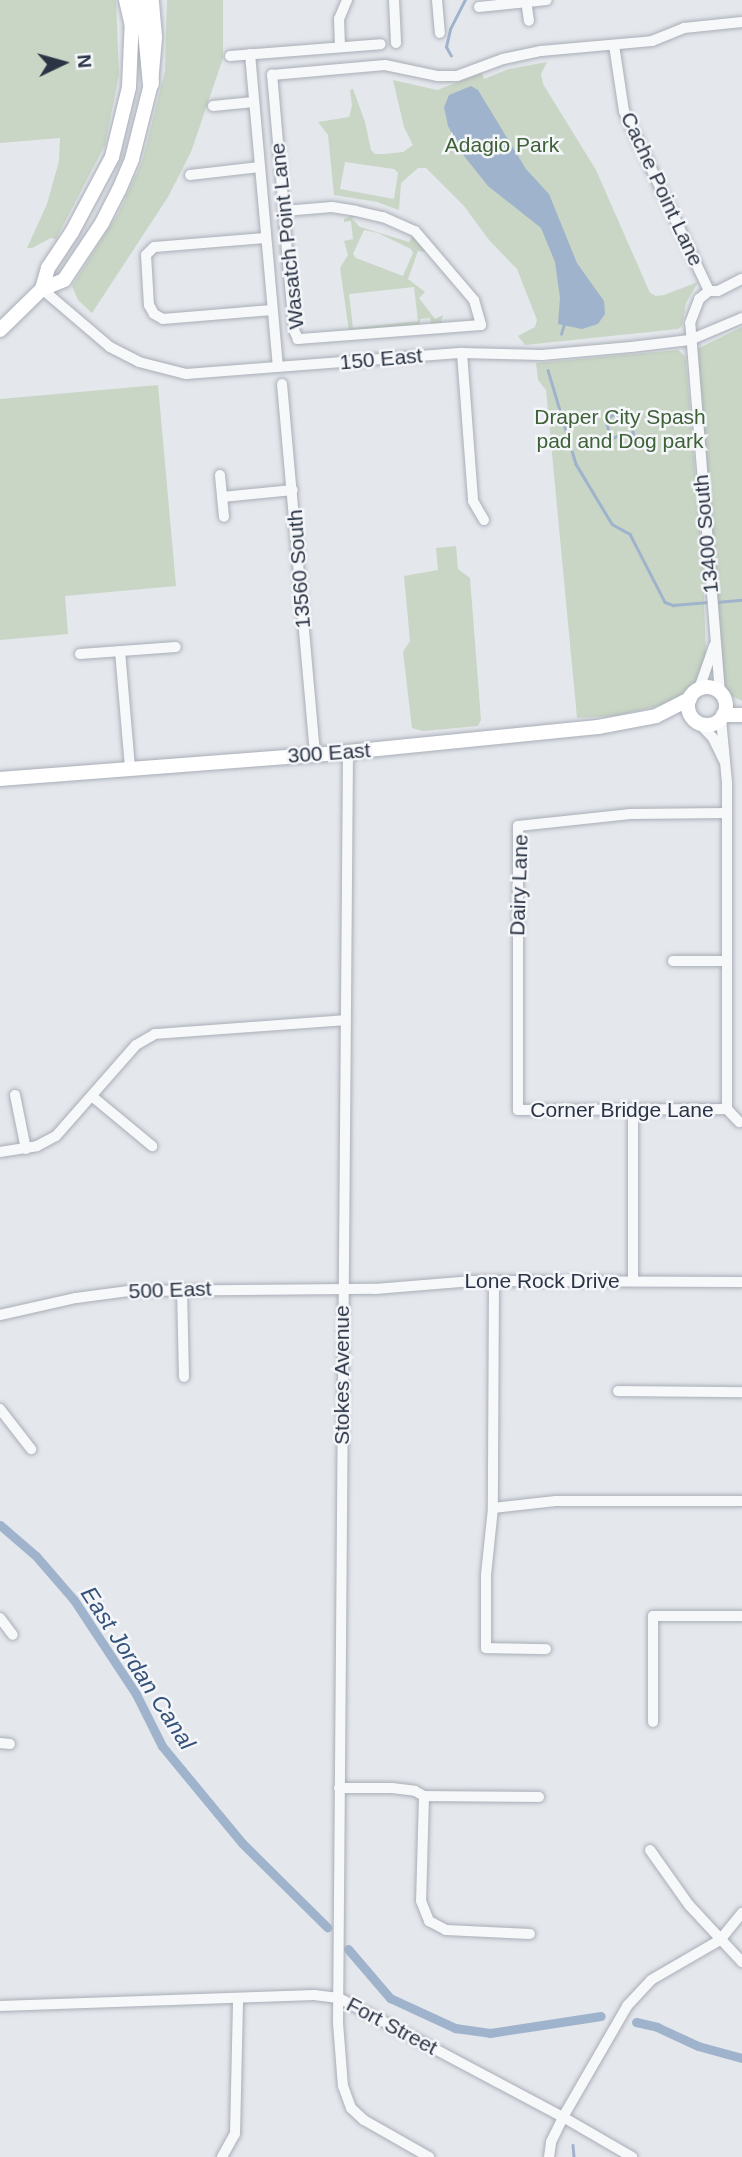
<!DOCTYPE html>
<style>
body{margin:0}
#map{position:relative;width:742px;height:2157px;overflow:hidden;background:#e4e7ec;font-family:Arial,sans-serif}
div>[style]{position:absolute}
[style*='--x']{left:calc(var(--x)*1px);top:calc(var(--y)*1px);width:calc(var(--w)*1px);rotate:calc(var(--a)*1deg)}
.green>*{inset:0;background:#c9d6c5}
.water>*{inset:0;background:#9fb4cc}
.stream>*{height:2.5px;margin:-1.25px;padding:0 1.25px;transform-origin:1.25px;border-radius:1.25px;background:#9fb4cc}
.canal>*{height:9px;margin:-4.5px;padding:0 4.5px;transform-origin:4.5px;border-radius:4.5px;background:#9fb4cc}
.roads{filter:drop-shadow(0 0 2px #a9aeb7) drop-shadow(0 0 2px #a9aeb7)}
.minor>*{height:10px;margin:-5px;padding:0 5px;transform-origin:5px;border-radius:5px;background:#f7f8fa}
.major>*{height:14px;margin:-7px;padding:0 7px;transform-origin:7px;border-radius:7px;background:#fff}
.major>.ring{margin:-7px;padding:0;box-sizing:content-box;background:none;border:14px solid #fff;border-radius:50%}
.highway>*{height:16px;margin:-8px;padding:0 8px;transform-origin:8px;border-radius:8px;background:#fff}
span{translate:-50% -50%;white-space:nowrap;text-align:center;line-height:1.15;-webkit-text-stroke:5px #f4f6f9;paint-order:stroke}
.park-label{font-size:21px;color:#3f6138}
.street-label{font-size:21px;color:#2b3445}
.water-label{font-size:23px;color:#34527a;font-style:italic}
.north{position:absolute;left:28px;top:28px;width:70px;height:70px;-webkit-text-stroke:5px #f4f6f9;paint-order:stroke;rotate:85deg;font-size:19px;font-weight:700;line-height:28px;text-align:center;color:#2b3445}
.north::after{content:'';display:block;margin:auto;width:24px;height:32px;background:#2b3445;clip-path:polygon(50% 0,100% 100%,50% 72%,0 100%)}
</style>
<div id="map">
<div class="green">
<div style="clip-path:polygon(0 0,116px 0,119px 75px,105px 145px,56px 239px,51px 238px,32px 248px,27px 248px,47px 204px,59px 161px,60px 138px,0 143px)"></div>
<div style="clip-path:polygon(167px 0,223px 0,223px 58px,191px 152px,168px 197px,92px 313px,78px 300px,72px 286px,118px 214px,142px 162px,165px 71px)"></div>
<div style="clip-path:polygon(evenodd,547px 62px,541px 74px,543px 84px,596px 170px,650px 293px,656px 296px,664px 295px,698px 282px,686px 303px,682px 326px,678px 329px,525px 345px,518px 336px,535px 327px,537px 320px,517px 269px,489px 240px,464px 206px,426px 168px,418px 168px,401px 183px,399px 210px,377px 202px,334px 195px,328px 135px,318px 122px,349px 117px,352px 106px,350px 90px,353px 89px,365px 122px,371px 150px,375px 154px,384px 154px,403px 152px,413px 145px,404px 127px,393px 80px,437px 90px,482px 73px,484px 79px,509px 69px,547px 62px,345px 162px,394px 169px,398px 173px,394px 199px,340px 189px,345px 162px)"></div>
<div style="clip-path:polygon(evenodd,356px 214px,352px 219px,360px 227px,409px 242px,413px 235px,427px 252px,418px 251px,408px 279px,425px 292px,419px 298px,435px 319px,443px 315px,441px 323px,431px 325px,430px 318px,420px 319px,420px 326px,349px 331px,340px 268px,348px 255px,344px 241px,353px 239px,351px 221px,344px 222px,344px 219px,356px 214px,364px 230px,378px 233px,411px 249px,413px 253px,403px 276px,356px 258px,353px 254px,364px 230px,356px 214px,414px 287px,418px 321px,353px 328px,349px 294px,414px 287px)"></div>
<div style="clip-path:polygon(742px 327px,742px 701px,730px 695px,723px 686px,697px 349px)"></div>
<div style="clip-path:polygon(678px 350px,685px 356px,686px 362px,703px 568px,706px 657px,698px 679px,672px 703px,614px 716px,577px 718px,546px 390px,538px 380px,536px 363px)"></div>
<div style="clip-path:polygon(158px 385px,176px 586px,65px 596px,68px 634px,0 640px,0 399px)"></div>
<div style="clip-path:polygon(456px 546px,458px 569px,470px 578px,481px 720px,478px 726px,423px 731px,412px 728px,403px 652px,410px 641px,404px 576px,438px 570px,436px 548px)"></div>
</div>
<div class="water">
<div style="clip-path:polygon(471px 86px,478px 90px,526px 169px,549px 194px,577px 263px,604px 301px,605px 314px,598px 324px,582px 329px,558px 324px,560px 298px,555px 262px,541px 228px,488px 186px,464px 156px,448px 126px,444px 107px,449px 95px)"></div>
</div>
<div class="stream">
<div style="--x:451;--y:56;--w:10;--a:-119"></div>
<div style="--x:446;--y:47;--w:18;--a:-77"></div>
<div style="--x:450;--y:29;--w:33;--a:-63"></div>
<div style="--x:561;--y:334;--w:10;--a:-73"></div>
<div style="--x:548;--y:370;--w:98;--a:73.4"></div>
<div style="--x:576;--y:464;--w:70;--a:59"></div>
<div style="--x:612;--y:524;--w:21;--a:29"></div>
<div style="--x:630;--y:534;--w:76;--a:62.8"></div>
<div style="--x:665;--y:602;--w:9;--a:21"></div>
<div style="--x:673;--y:605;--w:38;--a:-5"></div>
<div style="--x:618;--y:414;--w:13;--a:-4"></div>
<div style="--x:609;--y:435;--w:14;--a:-102"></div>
<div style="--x:606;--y:421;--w:9;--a:-49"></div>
<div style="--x:612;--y:414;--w:15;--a:16"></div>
<div style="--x:626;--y:418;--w:8;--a:-50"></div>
<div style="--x:613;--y:438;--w:8;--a:-30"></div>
<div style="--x:620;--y:434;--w:13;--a:4"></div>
<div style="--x:633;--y:435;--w:19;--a:-99"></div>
<div style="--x:717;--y:602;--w:25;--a:-5"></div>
<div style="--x:573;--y:2145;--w:12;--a:85"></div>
</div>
<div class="canal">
<div style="--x:0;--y:1525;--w:48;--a:40.7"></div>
<div style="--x:36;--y:1556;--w:58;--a:49.2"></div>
<div style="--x:74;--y:1600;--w:113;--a:56.6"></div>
<div style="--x:136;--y:1694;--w:58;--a:63.4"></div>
<div style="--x:162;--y:1746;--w:126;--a:50.5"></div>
<div style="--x:242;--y:1843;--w:120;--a:44.7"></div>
<div style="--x:348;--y:1949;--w:65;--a:49.4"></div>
<div style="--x:390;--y:1998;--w:72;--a:24.8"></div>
<div style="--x:455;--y:2028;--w:35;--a:8"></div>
<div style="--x:490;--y:2033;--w:112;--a:-8.7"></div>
<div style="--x:636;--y:2022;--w:22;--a:13"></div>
<div style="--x:657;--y:2027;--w:45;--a:24.9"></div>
<div style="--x:698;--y:2046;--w:46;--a:15.3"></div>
</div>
<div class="roads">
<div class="minor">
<div style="--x:394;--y:0;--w:43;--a:87.3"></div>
<div style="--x:437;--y:0;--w:33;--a:85"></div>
<div style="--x:526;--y:0;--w:21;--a:82"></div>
<div style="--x:479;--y:7;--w:68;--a:-5.9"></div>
<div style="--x:614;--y:45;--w:67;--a:81.4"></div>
<div style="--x:624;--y:111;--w:199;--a:64.7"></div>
<div style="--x:340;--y:47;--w:28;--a:-92"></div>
<div style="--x:339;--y:19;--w:21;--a:-67"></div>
<div style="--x:250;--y:54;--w:314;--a:84.9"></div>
<div style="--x:230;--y:56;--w:151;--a:-4.5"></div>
<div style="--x:213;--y:106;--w:41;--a:-5.6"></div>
<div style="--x:190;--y:175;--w:70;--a:-6.5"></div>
<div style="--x:284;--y:211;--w:48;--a:-4.8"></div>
<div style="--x:332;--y:207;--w:24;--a:9"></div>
<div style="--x:356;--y:211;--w:28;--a:13"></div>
<div style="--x:383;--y:217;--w:35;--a:24"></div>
<div style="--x:415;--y:231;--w:91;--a:49.5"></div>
<div style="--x:474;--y:300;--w:26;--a:74"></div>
<div style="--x:481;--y:325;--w:184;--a:175.6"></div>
<div style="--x:298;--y:339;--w:10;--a:-114"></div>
<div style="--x:294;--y:330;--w:89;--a:-95.1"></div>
<div style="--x:286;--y:241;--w:30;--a:-94"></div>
<div style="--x:284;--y:211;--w:137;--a:-95"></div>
<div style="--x:272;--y:75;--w:113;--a:-5.1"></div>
<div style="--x:385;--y:65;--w:53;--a:11.9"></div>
<div style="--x:437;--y:76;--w:20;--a:0"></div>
<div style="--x:457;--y:76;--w:49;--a:-20.3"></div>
<div style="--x:503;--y:59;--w:39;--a:-12"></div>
<div style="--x:541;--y:51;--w:111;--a:-5.1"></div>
<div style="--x:652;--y:41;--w:35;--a:-22"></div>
<div style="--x:684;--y:28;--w:58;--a:-5.9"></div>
<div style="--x:265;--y:238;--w:111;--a:175.4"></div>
<div style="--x:154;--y:247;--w:11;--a:135"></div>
<div style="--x:146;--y:255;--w:50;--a:86.6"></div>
<div style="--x:149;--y:305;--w:10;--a:61"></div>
<div style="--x:154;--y:314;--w:10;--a:29"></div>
<div style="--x:163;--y:319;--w:109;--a:-4.7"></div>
<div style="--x:42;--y:289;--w:89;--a:40.5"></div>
<div style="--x:110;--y:347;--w:33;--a:27"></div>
<div style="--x:139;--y:362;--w:49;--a:14.3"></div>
<div style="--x:186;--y:374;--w:277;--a:-4.4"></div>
<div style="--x:462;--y:353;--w:80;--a:1.4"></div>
<div style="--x:542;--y:355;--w:89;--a:-5.1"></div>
<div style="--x:631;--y:347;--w:59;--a:-6.8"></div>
<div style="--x:690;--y:340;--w:56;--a:-22.9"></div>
<div style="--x:462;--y:353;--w:148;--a:85.7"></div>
<div style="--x:473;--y:501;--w:22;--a:60"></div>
<div style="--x:282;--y:384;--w:371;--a:84.9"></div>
<div style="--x:220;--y:475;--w:42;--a:84.6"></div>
<div style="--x:222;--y:497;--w:71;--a:-5.6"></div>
<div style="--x:120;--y:651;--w:116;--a:85.1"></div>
<div style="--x:80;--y:654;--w:96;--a:-4.2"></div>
<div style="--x:699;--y:689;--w:46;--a:-70.8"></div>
<div style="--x:720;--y:693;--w:371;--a:-94.6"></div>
<div style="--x:690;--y:323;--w:26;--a:-69"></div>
<div style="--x:699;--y:299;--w:13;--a:-39"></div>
<div style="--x:709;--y:291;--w:9;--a:0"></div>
<div style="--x:718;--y:291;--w:27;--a:-27"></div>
<div style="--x:721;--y:719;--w:64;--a:84.6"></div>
<div style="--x:727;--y:783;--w:326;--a:90"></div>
<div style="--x:727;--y:1109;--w:18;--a:47"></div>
<div style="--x:700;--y:724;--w:19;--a:47"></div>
<div style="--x:713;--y:738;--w:25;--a:64"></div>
<div style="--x:348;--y:752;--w:1271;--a:90.45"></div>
<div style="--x:338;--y:2023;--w:63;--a:85.5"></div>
<div style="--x:343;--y:2086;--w:23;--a:70"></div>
<div style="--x:351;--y:2108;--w:18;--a:43"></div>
<div style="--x:364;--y:2120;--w:75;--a:29.6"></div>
<div style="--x:673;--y:961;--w:54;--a:0"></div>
<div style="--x:15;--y:1095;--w:55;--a:78.5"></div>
<div style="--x:93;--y:1097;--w:77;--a:39.7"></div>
<div style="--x:727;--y:1109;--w:209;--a:179.7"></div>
<div style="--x:518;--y:1110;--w:284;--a:-90"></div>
<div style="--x:518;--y:826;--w:113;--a:-6.1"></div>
<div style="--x:630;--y:814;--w:97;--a:-0.6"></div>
<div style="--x:633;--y:1110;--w:171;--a:90"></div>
<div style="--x:0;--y:1152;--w:37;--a:-9"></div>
<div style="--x:37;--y:1146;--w:21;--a:-28"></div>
<div style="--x:56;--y:1136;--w:121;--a:-48.7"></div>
<div style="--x:136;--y:1045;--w:22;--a:-30"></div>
<div style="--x:155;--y:1034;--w:191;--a:-4.2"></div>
<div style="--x:494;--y:1281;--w:227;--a:90.3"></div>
<div style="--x:493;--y:1508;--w:67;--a:96"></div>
<div style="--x:486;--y:1575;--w:73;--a:90"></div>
<div style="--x:486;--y:1648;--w:60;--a:1"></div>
<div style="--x:182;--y:1289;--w:88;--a:88.7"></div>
<div style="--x:0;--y:1315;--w:78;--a:-12.6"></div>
<div style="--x:76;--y:1298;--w:53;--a:-7.5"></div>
<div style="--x:129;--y:1291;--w:246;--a:-0.5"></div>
<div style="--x:375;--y:1289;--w:98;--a:-4.7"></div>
<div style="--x:473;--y:1281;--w:269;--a:0.2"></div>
<div style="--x:618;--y:1391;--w:124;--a:0.5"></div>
<div style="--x:0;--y:1409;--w:51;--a:52.2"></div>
<div style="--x:493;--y:1508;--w:63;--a:-6.3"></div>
<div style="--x:556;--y:1501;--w:186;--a:0"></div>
<div style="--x:0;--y:1618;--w:21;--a:53"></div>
<div style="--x:653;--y:1722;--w:106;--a:-90"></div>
<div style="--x:653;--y:1616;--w:89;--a:0"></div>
<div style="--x:0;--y:1743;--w:10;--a:6"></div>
<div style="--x:339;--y:1788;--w:53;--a:0"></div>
<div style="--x:392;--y:1788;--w:23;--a:7"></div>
<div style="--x:415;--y:1791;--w:10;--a:29"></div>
<div style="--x:424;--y:1796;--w:105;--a:91.6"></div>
<div style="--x:421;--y:1901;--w:22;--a:68"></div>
<div style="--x:429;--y:1921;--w:19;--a:28"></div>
<div style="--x:446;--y:1930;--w:84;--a:2.7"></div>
<div style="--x:424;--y:1796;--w:115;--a:0.5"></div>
<div style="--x:650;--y:1850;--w:67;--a:54.7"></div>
<div style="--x:689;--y:1905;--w:78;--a:47.1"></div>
<div style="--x:0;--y:2006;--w:314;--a:-2"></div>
<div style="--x:314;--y:1995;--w:25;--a:7"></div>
<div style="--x:339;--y:1998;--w:254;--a:28"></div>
<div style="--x:563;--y:2117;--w:80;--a:30.1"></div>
<div style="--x:222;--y:2157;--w:26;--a:-61"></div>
<div style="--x:235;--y:2134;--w:136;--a:-88.7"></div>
<div style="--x:549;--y:2157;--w:15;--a:-82"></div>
<div style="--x:551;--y:2142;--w:28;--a:-64"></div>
<div style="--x:563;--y:2117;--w:128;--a:-60"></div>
<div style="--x:627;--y:2006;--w:35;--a:-47"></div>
<div style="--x:651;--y:1980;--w:80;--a:-30.1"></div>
<div style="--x:720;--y:1940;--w:35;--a:-51"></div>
</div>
<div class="major">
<div style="--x:42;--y:289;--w:22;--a:-74"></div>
<div style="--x:48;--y:268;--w:43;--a:-56.3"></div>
<div style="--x:72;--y:232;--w:85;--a:-61.9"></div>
<div style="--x:112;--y:157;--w:72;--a:-76.3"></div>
<div style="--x:129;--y:87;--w:70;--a:-87.5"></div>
<div style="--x:0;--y:330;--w:59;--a:-44.3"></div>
<div style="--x:42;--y:289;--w:24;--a:-22"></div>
<div style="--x:64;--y:280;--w:69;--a:-56.3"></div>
<div style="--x:102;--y:223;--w:37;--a:-63"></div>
<div style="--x:119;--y:190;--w:34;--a:-67"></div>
<div style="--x:132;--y:159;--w:77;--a:-75.8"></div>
<div style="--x:151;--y:84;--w:47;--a:-85.1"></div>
<div style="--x:155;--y:37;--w:37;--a:-95"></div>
<div class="ring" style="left:688px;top:687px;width:24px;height:24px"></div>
<div style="--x:723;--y:715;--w:19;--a:0"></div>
<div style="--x:0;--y:779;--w:349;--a:-4.4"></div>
<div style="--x:348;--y:752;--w:251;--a:-5.7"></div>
<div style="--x:598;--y:727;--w:59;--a:-10.7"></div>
<div style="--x:656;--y:716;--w:38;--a:-27"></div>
</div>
<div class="highway">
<div style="--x:127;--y:0;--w:27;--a:77"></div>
<div style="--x:143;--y:0;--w:84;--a:84.6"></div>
</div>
</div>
<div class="park-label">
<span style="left:502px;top:145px">Adagio Park</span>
<span style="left:620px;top:429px">Draper City Spash<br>pad and Dog park</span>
</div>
<div class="street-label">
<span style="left:662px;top:189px;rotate:65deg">Cache Point Lane</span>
<span style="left:287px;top:236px;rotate:-96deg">Wasatch Point Lane</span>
<span style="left:381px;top:359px;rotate:-5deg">150 East</span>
<span style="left:706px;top:534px;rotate:-95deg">13400 South</span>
<span style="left:299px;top:569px;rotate:-94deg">13560 South</span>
<span style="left:329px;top:753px;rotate:-4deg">300 East</span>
<span style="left:519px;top:885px;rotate:-88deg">Dairy Lane</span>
<span style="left:622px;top:1110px">Corner Bridge Lane</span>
<span style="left:542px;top:1281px">Lone Rock Drive</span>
<span style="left:170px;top:1290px;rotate:-2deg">500 East</span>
<span style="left:342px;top:1375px;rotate:-90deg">Stokes Avenue</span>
<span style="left:392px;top:2026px;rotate:28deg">Fort Street</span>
</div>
<div class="water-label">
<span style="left:138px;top:1668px;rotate:57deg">East Jordan Canal</span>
</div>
<div class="north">N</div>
</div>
